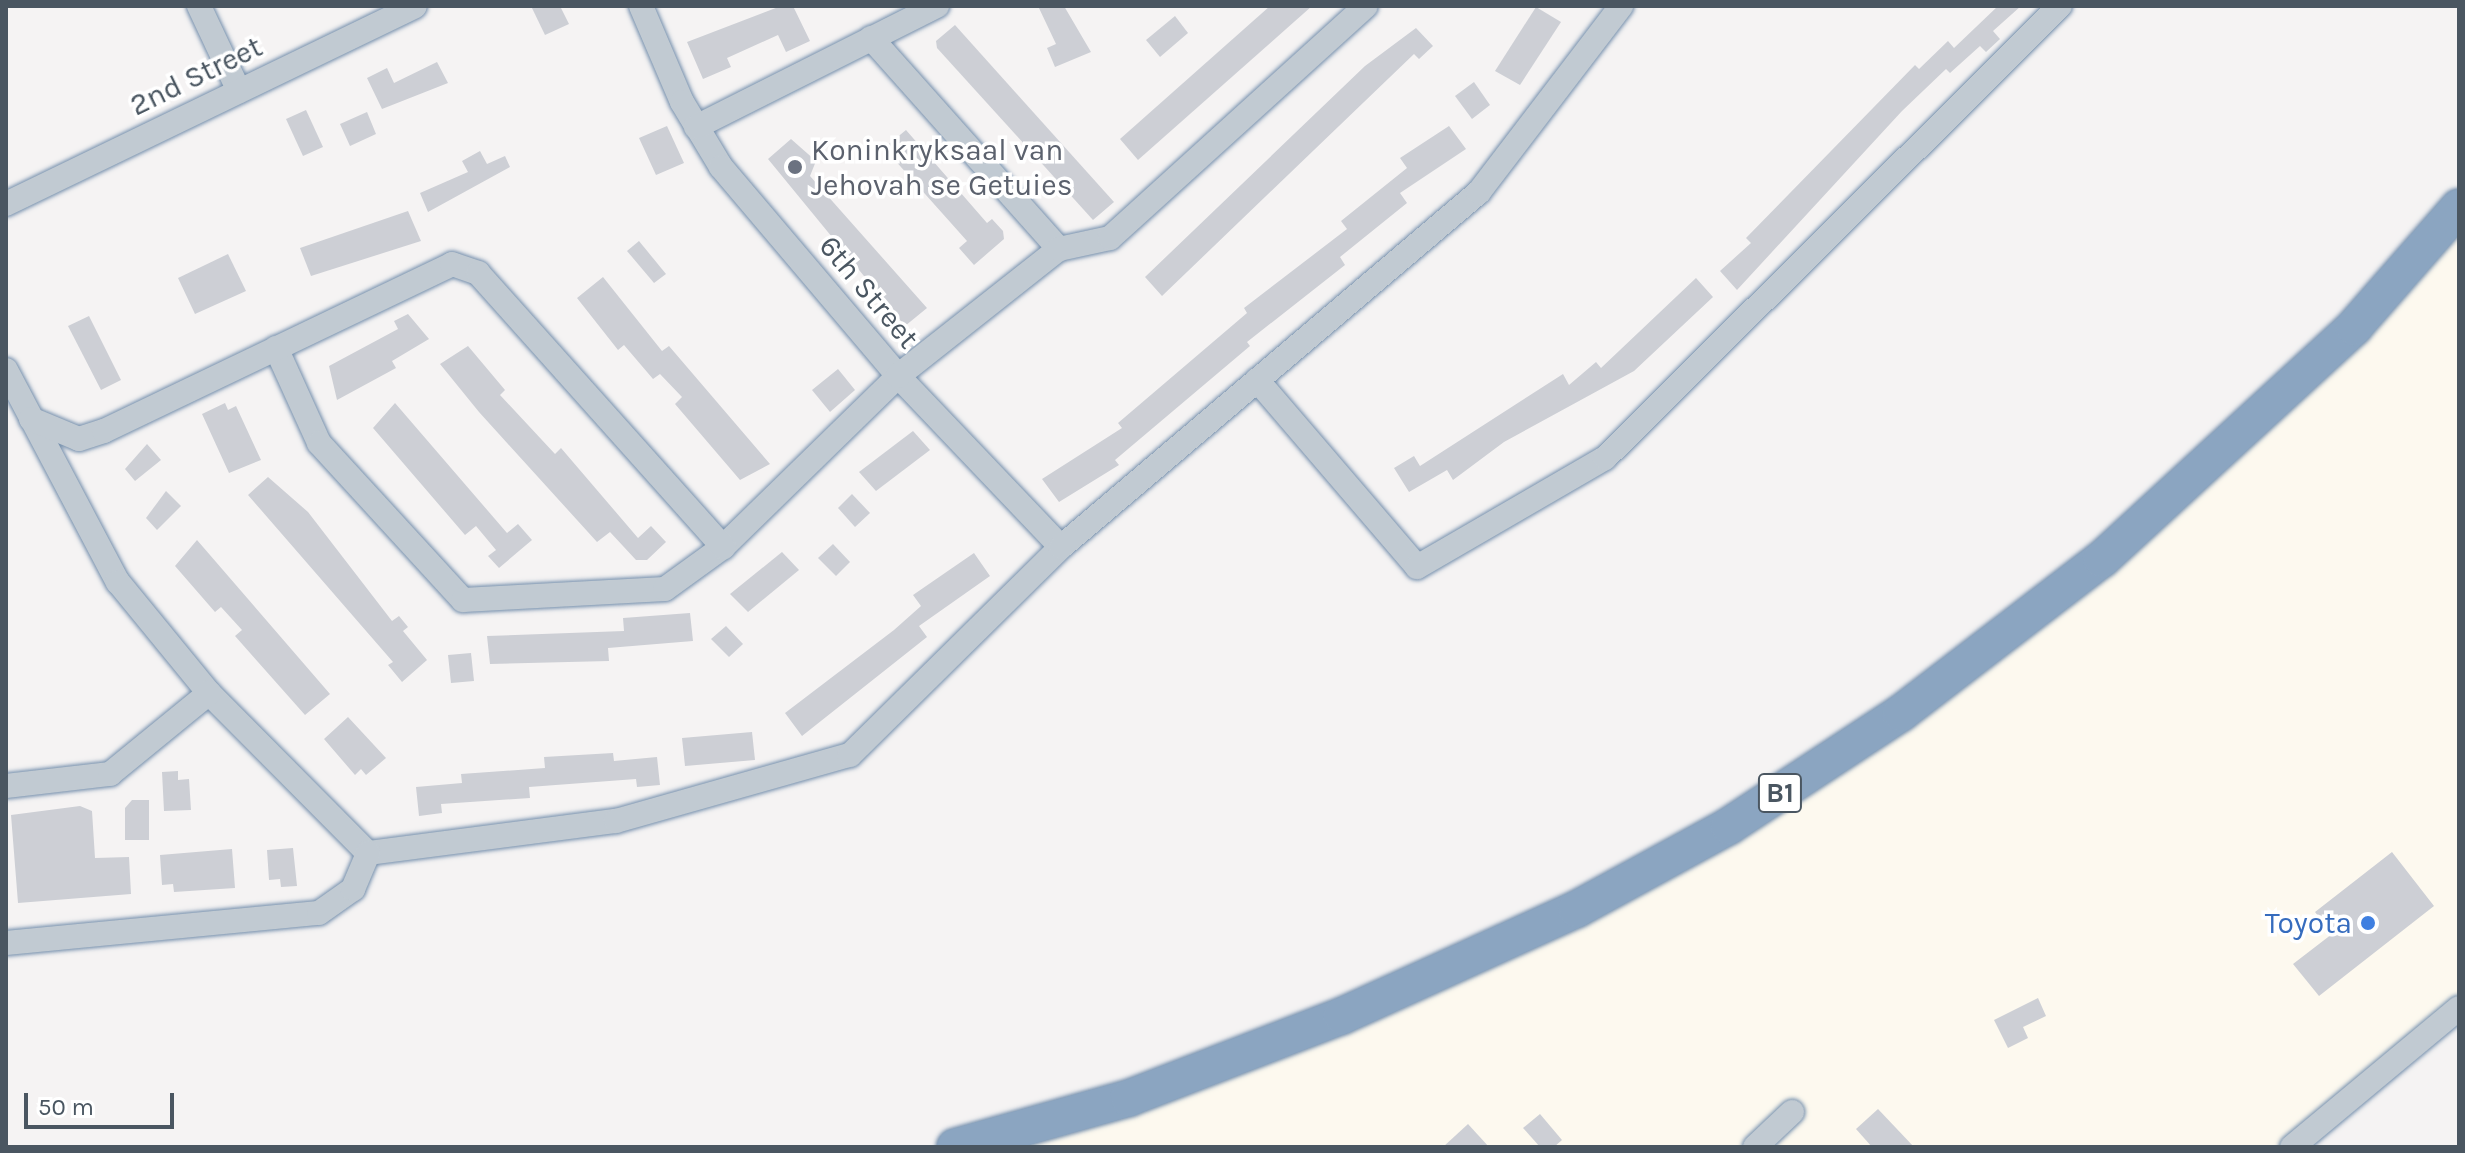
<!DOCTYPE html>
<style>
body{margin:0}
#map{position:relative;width:2465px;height:1153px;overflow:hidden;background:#f5f3f3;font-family:Karla,sans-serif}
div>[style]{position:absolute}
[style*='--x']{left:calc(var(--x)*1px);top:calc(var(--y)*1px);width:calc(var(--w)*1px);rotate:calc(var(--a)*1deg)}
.commercial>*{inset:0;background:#fdf9ef}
.building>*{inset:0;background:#cdcfd5}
.roads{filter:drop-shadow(0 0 2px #7690ad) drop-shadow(0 0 2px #7690ad)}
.minor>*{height:24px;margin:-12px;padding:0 12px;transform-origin:12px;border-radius:12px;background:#c1cad2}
.highway>*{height:36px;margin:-18px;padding:0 18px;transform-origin:18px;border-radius:18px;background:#8ba5c1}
.dots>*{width:22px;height:22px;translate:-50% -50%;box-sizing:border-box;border:4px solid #fff;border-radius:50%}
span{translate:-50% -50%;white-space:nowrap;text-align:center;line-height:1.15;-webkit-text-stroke:7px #fff;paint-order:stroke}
.shield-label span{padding:2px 6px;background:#fff;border:2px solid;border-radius:6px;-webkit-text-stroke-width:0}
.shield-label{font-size:28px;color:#4a5661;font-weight:700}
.street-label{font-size:30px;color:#4a5661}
.worship-label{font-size:30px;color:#5b616d}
.left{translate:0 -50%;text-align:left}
.shop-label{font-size:30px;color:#366cbe}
.right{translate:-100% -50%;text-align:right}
.frame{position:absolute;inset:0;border:8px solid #4a5661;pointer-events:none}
.scale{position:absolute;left:24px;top:1093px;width:150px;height:36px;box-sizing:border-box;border:4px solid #4a5661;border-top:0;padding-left:10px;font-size:24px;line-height:28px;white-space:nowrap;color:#4a5661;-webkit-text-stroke:6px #fff;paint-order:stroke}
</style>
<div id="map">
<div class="commercial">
<div style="clip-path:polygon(2459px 207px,2459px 1008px,2292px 1147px,955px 1147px,1577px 909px,2102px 559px)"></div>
</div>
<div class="building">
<div style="clip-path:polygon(531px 6px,560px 6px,569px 24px,545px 35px)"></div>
<div style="clip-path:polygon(781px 6px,793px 6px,810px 41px,786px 52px,778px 35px,727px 58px,731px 67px,703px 79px,687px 42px)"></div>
<div style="clip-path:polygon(1038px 6px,1064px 6px,1091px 52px,1055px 67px,1047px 48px,1056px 44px)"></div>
<div style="clip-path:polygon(1270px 6px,1312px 6px,1138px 160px,1120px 139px)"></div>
<div style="clip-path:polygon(1998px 6px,2021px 6px,1993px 31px,2000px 39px,1986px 52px,1980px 46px,1950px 73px,1946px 69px,1902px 111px,1737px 290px,1720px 271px,1751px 243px,1746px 238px,1915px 65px,1919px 69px,1948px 41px,1954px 48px)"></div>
<div style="clip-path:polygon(1536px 7px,1561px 22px,1520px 85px,1495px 71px)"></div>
<div style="clip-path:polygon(1175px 16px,1188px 33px,1160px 57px,1146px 40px)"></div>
<div style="clip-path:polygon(955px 25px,1114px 202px,1093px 220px,937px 48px,936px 41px)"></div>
<div style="clip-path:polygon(1416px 28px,1433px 46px,1419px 59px,1414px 54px,1162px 296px,1145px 277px,1365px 66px)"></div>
<div style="clip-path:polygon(437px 62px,448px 83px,382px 109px,367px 78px,387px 68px,394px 83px)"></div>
<div style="clip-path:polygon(1474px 82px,1490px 105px,1472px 119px,1455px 96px)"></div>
<div style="clip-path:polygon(306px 110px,323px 147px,303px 156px,286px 119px)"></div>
<div style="clip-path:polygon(367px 112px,376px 134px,350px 146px,340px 124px)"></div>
<div style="clip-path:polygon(667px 126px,684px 163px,656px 175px,639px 138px)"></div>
<div style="clip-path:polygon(1449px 126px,1466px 149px,1400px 193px,1407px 203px,1340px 257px,1345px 265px,1247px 342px,1250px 346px,1115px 460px,1119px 465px,1059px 502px,1042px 479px,1122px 428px,1118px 423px,1247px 313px,1244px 308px,1347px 229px,1341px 221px,1407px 168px,1400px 158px)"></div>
<div style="clip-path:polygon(906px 130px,987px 223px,992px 219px,1003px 231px,1004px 239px,974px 265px,959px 248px,967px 241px,884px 148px)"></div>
<div style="clip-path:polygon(791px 139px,816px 161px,810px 176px,927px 308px,905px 326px,768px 159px)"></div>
<div style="clip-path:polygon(480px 151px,487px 164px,505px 156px,510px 167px,428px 212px,420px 193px,468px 172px,462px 161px)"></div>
<div style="clip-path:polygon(408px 211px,421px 241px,311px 276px,300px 248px)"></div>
<div style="clip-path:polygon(639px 241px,666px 274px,654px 283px,627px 251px)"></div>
<div style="clip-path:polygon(228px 254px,246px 291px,195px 314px,178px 278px)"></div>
<div style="clip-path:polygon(603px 277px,662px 351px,669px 346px,770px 464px,740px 480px,675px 404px,682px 397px,660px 374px,653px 379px,624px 345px,618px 350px,577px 298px)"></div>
<div style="clip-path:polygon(1696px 278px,1713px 297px,1634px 371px,1504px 442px,1453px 480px,1447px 470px,1409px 492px,1394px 468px,1414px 456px,1420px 466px,1563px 374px,1569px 385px,1596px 362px,1601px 368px)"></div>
<div style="clip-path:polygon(408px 314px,429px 339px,392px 361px,396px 368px,337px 400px,329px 366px,398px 329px,394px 321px)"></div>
<div style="clip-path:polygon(89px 316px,121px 380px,101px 390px,68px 326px)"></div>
<div style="clip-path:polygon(468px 346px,505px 390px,500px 395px,555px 454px,561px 448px,638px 538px,651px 526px,666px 542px,647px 560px,636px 560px,610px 532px,597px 542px,479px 412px,440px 364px)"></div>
<div style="clip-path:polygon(838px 369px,855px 390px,830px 412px,812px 390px)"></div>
<div style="clip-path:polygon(225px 403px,228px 410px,236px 406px,261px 460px,229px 473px,202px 414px)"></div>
<div style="clip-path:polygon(395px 403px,507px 533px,518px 524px,532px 540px,499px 568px,488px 556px,496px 550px,476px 526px,465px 535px,373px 428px)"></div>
<div style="clip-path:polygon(913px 431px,930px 450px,876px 491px,859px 472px)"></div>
<div style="clip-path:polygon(147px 444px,161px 460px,135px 481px,125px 469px)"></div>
<div style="clip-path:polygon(268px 477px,308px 512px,392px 621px,399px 616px,408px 627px,403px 631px,427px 660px,402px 682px,388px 665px,393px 662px,248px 495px)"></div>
<div style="clip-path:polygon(166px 491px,181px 506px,157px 530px,146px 518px)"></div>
<div style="clip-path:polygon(852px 494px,870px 513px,855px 527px,838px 508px)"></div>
<div style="clip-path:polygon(197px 540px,330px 694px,305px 715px,235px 636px,242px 630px,221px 607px,215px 612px,175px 566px)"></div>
<div style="clip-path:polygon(833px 544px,850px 562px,836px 576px,818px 558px)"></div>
<div style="clip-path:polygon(782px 552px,799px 570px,748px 612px,730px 594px)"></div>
<div style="clip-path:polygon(974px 553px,990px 576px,919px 626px,927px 637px,802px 736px,785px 713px,894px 630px,921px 606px,913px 595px)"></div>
<div style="clip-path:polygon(690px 613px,693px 641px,608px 648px,609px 661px,490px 664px,487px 636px,624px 631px,623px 618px)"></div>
<div style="clip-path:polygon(726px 626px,743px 644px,729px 657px,711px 639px)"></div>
<div style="clip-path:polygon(471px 653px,474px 681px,451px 683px,448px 655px)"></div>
<div style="clip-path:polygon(348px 717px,386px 758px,366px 775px,361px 769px,355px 775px,324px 739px)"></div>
<div style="clip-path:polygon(752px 732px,755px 760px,685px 766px,682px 738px)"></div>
<div style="clip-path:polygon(613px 753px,614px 761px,657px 757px,660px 785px,637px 787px,636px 779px,529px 787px,530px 798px,441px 804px,442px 813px,419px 816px,416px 787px,462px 783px,461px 774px,545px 768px,544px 757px)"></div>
<div style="clip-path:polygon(178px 771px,178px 780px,189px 779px,191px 810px,164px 811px,162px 772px)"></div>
<div style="clip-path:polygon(132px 800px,149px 800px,149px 840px,125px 840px,125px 808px)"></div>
<div style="clip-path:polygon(80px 806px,92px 811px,95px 858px,129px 857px,131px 894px,18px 903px,11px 815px)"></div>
<div style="clip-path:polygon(293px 848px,297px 886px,281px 887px,280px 879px,269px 880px,267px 850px)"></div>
<div style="clip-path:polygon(232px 849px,235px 888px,174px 892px,173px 884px,162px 885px,160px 855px)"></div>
<div style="clip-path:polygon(2392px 852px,2434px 906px,2319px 996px,2293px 964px,2332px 934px,2315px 912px)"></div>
<div style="clip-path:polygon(2038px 998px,2046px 1016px,2023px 1027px,2028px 1038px,2008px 1048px,1994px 1020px)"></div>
<div style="clip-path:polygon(1878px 1109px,1914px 1147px,1872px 1147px,1856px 1129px)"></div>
<div style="clip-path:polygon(1540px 1114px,1562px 1140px,1554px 1147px,1540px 1147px,1523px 1128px)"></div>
<div style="clip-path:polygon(1468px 1124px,1489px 1147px,1443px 1147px)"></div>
</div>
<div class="roads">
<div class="minor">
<div style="--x:199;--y:6;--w:94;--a:64.8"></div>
<div style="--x:641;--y:6;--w:104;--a:66.9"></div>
<div style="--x:682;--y:102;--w:76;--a:59"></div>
<div style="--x:721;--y:167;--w:274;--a:49.7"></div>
<div style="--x:898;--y:376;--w:236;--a:46.4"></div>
<div style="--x:871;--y:38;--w:283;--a:48.3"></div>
<div style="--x:696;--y:127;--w:270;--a:-26.7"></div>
<div style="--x:6;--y:204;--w:454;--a:-25.8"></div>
<div style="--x:276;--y:348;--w:104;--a:65.6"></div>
<div style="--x:319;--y:443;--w:213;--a:47.5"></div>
<div style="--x:463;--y:600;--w:202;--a:-3.1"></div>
<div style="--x:665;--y:589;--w:72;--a:-35.9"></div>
<div style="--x:723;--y:547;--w:245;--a:-44.3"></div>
<div style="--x:898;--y:376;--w:205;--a:-38.3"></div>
<div style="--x:1059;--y:249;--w:52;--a:-12.2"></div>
<div style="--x:1110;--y:238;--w:345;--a:-42.2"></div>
<div style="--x:6;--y:370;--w:240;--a:62.2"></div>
<div style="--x:118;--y:582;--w:144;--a:50.7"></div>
<div style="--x:209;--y:693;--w:226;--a:45.2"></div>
<div style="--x:1257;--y:380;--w:246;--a:49.4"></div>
<div style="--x:1417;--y:567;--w:217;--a:-30.1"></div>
<div style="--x:1605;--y:458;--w:641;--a:-44.81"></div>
<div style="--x:31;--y:419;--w:52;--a:22.6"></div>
<div style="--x:79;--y:439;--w:26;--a:-18"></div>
<div style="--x:104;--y:431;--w:386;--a:-25.6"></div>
<div style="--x:452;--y:264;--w:28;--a:19"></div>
<div style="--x:478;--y:273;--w:368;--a:48.2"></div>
<div style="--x:6;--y:786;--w:105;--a:-6.6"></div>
<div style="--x:110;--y:774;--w:128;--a:-39.3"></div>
<div style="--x:368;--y:853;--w:250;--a:-7.4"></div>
<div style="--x:616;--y:821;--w:243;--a:-15.8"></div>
<div style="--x:850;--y:755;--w:296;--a:-44.6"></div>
<div style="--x:1061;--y:547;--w:548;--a:-40.34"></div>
<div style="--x:1479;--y:192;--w:234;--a:-52.6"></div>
<div style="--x:6;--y:943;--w:314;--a:-5.5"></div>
<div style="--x:319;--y:913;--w:42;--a:-35.2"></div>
<div style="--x:353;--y:889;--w:39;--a:-67"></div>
<div style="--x:1755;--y:1147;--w:51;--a:-43.4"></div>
<div style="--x:2292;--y:1147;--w:217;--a:-39.8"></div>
</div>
<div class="highway">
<div style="--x:955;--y:1147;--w:181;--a:-15.7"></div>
<div style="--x:1129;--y:1098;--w:228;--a:-21.1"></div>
<div style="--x:1342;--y:1016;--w:258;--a:-24.5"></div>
<div style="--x:1577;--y:909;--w:173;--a:-28.6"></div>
<div style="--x:1729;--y:826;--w:206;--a:-33.3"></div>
<div style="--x:1901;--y:713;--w:253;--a:-37.5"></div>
<div style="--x:2102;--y:559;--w:343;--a:-42.6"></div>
<div style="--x:2354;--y:327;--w:159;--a:-48.8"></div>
</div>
</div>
<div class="dots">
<div style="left:795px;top:167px;background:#6b7280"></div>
<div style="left:2368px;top:923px;background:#3f7fe0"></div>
</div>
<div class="shield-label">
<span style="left:1780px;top:793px">B1</span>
</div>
<div class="street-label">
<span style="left:196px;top:76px;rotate:-26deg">2nd Street</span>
<span style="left:869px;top:292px;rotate:50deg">6th Street</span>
</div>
<div class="worship-label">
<span class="left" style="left:811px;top:167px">Koninkryksaal van<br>Jehovah se Getuies</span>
</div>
<div class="shop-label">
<span class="right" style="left:2352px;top:923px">Toyota</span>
</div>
<div class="frame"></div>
<div class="scale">50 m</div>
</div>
